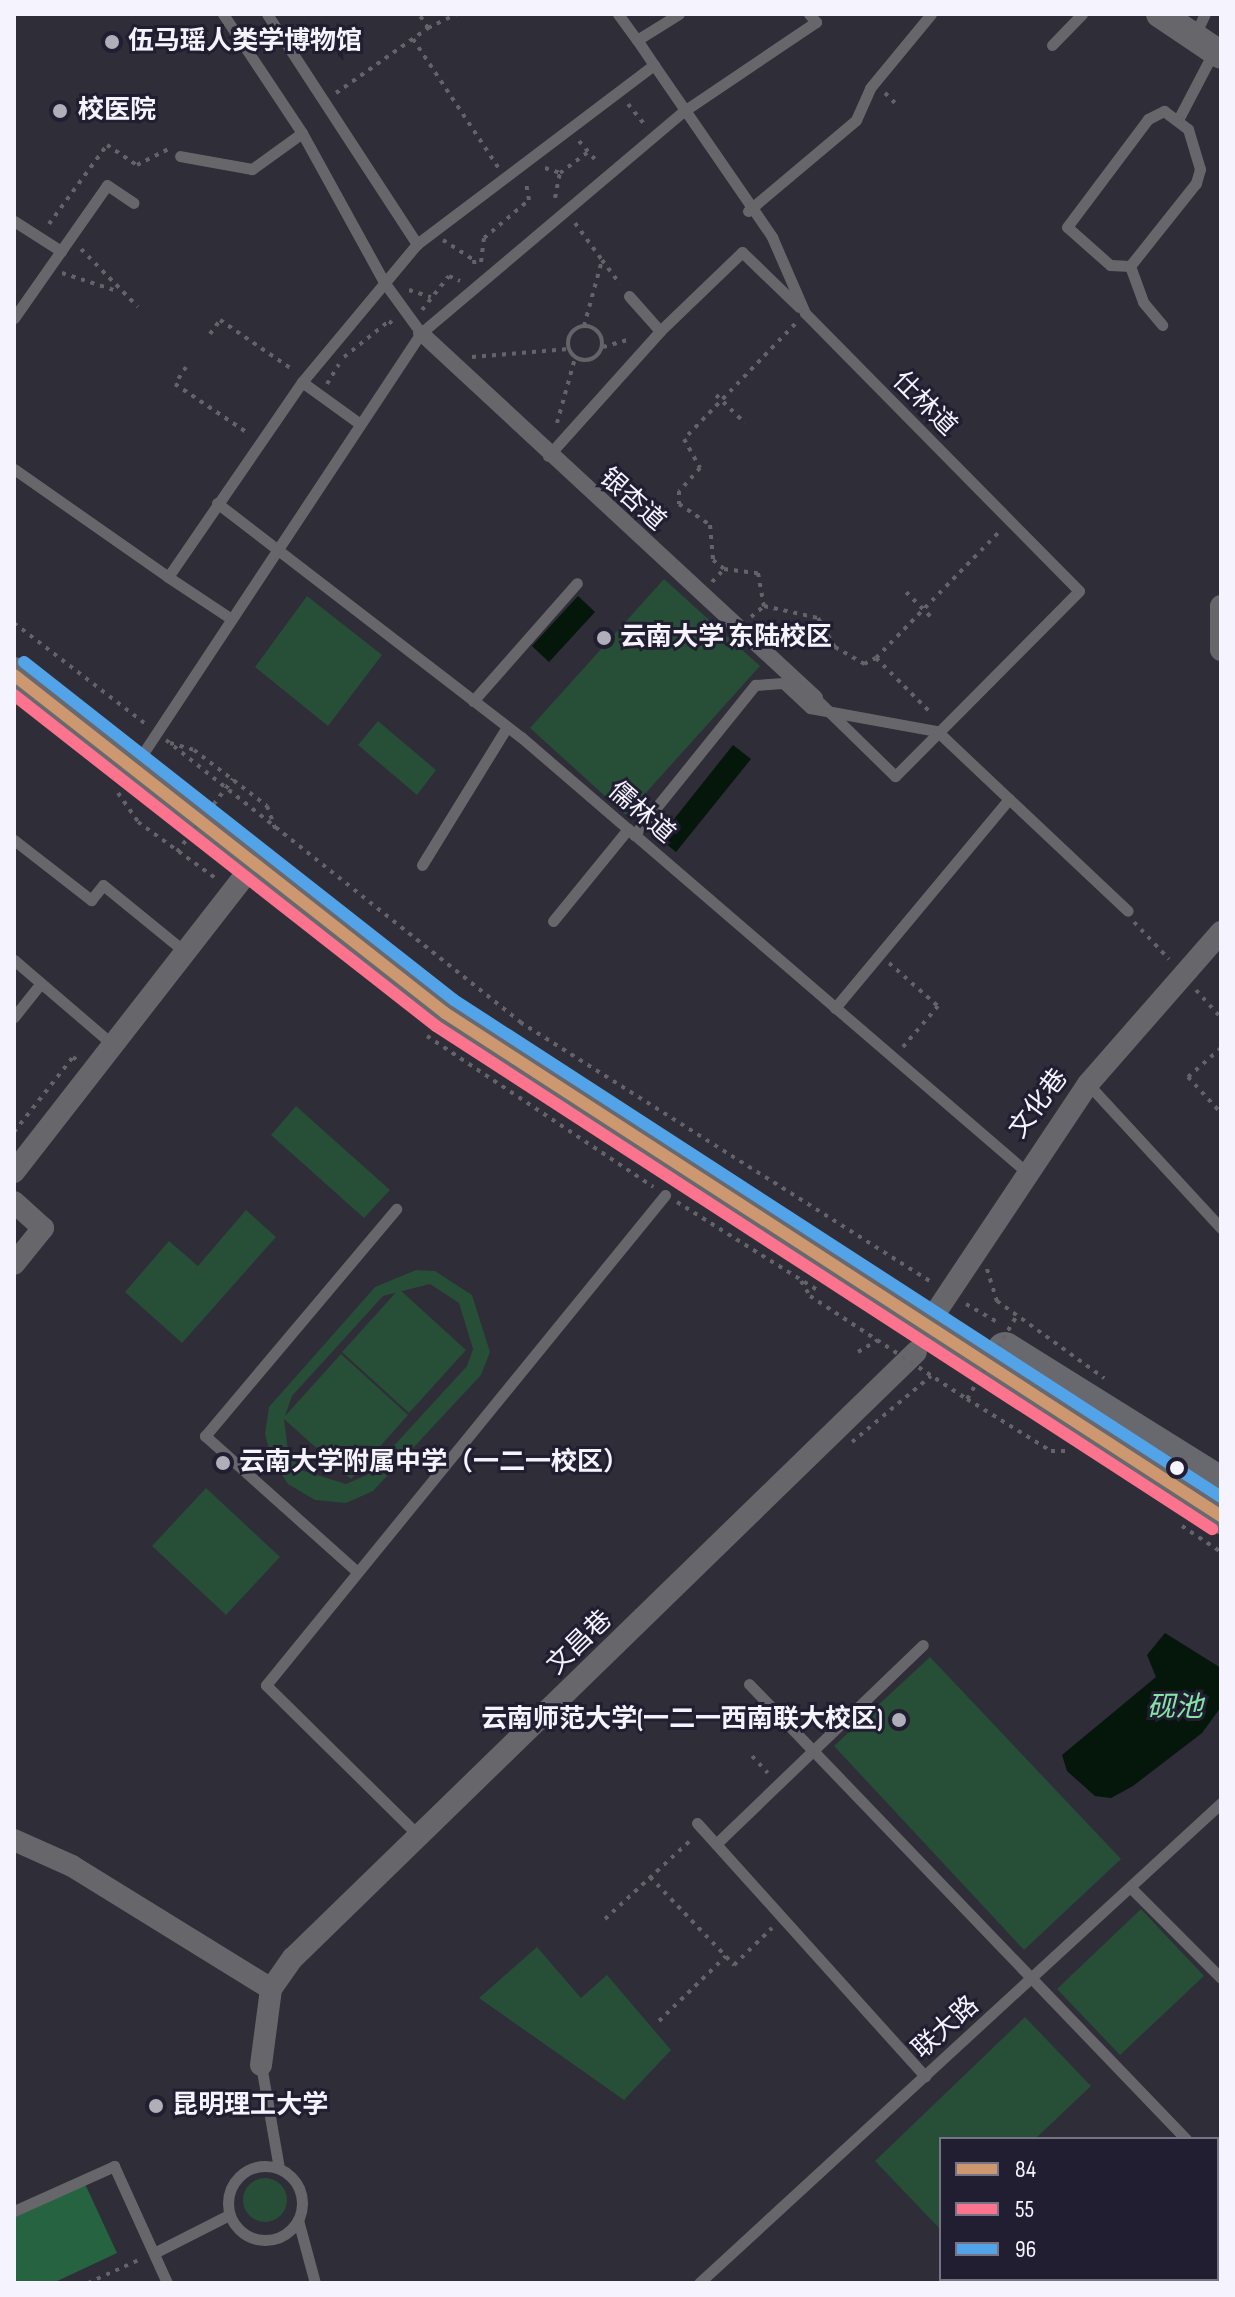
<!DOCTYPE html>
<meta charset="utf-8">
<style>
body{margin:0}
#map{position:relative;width:1235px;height:2297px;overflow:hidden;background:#2e2d38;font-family:"Sofia Sans Condensed","Noto Sans SC",sans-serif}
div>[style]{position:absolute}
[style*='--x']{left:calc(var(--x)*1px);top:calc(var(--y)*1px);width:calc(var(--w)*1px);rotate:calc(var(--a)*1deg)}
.green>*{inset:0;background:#274e36}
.round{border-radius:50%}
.forest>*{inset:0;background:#266441}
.water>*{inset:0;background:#05160b}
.path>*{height:4px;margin-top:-2px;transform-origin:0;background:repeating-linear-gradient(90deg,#646369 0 4px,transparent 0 10px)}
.path>.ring{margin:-2px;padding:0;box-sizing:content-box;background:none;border:4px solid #646369;border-radius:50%}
.service>*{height:11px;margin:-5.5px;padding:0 5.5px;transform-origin:5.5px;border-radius:5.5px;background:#67676b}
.service>.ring{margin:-5.5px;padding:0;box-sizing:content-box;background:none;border:11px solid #67676b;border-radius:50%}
.pedestrian>*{height:16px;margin:-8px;padding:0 8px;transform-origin:8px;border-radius:8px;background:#67676b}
.minor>*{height:22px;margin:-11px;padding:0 11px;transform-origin:11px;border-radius:11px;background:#67676b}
.tertiary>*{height:28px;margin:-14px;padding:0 14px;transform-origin:14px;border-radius:14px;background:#67676b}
.primary>*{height:36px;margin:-18px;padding:0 18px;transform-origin:18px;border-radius:18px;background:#68686f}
.path-bridge>*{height:4px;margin-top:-2px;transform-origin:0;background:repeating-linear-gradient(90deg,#646369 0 4px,transparent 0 10px)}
.bus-1>*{height:12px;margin:-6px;padding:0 6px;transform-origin:6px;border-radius:6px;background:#cd976f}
.bus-2>*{height:12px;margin:-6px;padding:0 6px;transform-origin:6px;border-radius:6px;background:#fc738d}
.bus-3>*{height:12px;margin:-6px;padding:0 6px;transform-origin:6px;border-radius:6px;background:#53a3e8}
.dots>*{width:22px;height:22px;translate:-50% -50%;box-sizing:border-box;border:4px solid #221e32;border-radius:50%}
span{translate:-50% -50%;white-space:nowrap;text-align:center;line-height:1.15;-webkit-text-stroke:6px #221e32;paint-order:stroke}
.poi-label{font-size:26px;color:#f4f3fe;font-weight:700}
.left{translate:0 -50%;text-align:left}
.right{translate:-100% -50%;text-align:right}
.street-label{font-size:26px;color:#f4f3fe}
.water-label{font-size:28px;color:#84e5a5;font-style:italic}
.frame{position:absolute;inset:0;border:16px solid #f4f3fe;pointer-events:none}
.legend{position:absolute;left:939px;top:2137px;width:280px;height:144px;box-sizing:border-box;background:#221e32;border:2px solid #767384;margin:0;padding:10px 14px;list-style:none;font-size:24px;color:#f4f3fe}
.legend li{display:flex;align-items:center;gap:16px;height:40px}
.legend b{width:40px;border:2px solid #767384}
</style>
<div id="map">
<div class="green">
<div style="clip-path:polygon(664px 579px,760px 666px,626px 815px,530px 728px)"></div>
<div style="clip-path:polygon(307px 596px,382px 655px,328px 726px,255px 667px)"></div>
<div style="clip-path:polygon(378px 721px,436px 770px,417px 795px,358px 745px)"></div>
<div style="clip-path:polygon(296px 1106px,390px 1190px,364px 1218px,271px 1135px)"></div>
<div style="clip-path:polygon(246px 1210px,276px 1237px,182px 1343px,125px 1292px,169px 1241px,198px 1266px)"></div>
<div style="clip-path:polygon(evenodd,416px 1270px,435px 1271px,472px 1295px,490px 1352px,481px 1375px,373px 1491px,346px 1503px,315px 1500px,288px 1484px,272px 1460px,265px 1434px,269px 1407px,375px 1287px,416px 1270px,430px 1284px,459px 1303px,473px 1349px,467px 1366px,367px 1475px,346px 1484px,301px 1470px,288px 1451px,284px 1419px,351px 1479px,408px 1415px,341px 1354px,285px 1416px,292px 1396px,383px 1296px,430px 1284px)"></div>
<div style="clip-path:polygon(399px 1289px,466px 1350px,409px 1413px,342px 1352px)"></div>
<div style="clip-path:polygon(206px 1488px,280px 1557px,226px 1615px,152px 1546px)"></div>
<div style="clip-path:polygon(930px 1657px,1121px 1859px,1024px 1950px,834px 1746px)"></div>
<div style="clip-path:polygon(1141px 1909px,1204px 1976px,1120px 2055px,1057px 1989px)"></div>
<div style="clip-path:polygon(537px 1947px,581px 1998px,607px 1975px,671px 2050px,624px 2100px,479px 1998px)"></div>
<div style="clip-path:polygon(1025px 2017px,1091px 2086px,1035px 2139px,941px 2139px,940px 2229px,875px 2161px)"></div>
<div class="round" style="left:243px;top:2178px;width:44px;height:44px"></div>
</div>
<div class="forest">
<div style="clip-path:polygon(85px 2184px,117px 2253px,53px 2283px,14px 2283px,14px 2217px)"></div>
</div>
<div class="water">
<div style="clip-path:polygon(578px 596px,595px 612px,549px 662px,532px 646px)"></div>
<div style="clip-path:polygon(733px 745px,751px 759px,676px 852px,659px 838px)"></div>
<div style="clip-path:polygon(1165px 1633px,1221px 1668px,1221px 1707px,1202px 1733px,1133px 1786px,1111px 1798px,1095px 1796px,1067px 1771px,1062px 1755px,1156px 1677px,1147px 1655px)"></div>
</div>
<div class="path">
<div style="--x:428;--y:28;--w:32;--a:-26"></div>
<div style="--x:413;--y:39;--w:154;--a:56.4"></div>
<div style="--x:336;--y:93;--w:113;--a:-35.2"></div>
<div style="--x:428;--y:28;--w:17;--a:-123"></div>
<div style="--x:885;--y:93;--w:17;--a:45"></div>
<div style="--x:628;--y:104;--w:26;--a:51"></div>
<div style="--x:579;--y:141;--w:29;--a:49"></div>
<div style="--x:545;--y:168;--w:16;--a:18"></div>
<div style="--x:555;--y:198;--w:25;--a:-79"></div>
<div style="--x:560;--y:173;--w:34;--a:-37"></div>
<div style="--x:575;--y:223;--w:46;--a:53.9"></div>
<div style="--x:49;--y:224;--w:98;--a:-53.7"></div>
<div style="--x:107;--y:145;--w:36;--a:34"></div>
<div style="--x:137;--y:165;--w:35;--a:-27"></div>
<div style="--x:443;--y:240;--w:37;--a:33"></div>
<div style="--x:474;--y:260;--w:10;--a:84"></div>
<div style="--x:81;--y:249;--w:81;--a:45.5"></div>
<div style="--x:481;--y:262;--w:24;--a:-83"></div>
<div style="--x:484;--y:238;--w:59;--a:-40.2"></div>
<div style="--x:529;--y:200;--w:17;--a:-100"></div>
<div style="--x:62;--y:273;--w:55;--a:18.1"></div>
<div style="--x:409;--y:290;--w:23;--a:18"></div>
<div style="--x:422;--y:310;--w:43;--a:-51.5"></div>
<div style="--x:449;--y:276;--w:12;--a:24"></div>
<div style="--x:795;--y:324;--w:160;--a:134"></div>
<div style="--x:684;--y:439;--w:33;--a:61"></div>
<div style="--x:700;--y:468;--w:31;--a:132"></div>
<div style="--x:679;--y:491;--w:13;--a:90"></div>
<div style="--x:679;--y:504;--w:37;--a:34"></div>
<div style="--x:710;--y:525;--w:35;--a:85"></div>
<div style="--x:713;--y:560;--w:14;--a:39"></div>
<div style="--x:724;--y:569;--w:34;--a:7"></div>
<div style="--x:758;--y:573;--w:34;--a:80"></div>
<div style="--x:764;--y:606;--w:55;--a:12.5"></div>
<div style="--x:818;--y:618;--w:34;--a:60"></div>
<div style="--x:835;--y:647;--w:34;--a:30"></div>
<div style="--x:864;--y:664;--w:13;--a:-27"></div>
<div style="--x:876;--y:658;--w:74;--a:45"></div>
<div class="ring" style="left:568px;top:326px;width:30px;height:30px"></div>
<div style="--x:584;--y:326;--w:68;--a:-74.7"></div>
<div style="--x:602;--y:260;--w:30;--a:53"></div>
<div style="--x:210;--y:334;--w:17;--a:-54"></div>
<div style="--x:220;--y:320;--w:88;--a:34.4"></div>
<div style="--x:603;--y:347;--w:29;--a:-16"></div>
<div style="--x:344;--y:357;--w:58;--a:-38.7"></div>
<div style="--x:389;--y:321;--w:9;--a:41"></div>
<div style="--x:472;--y:357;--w:97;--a:-4.7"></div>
<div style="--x:186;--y:367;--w:20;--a:123"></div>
<div style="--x:175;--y:384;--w:89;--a:34"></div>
<div style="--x:327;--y:384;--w:23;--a:-59"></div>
<div style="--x:557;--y:423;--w:67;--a:-74.5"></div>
<div style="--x:712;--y:582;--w:18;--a:-47"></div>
<div style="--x:751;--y:617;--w:17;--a:-40"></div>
<div style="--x:14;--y:623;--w:168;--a:37.5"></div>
<div style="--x:876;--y:658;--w:177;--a:-45.7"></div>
<div style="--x:166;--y:740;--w:453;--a:38.5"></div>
<div style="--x:520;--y:1022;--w:487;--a:32.3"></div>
<div style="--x:170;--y:743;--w:25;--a:16"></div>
<div style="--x:194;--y:750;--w:92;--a:37.5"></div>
<div style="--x:267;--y:806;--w:27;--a:70"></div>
<div style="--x:118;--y:793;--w:35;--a:55"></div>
<div style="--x:138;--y:822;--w:99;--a:35.9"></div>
<div style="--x:1134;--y:922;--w:51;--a:46.6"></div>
<div style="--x:889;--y:963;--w:65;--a:41.3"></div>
<div style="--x:938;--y:1006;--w:54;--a:130.5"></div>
<div style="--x:1196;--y:990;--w:38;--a:48"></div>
<div style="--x:427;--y:1036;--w:272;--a:33.7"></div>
<div style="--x:1221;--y:1048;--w:44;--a:138.7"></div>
<div style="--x:1188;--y:1077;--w:49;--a:47.5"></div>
<div style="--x:14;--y:1132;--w:95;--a:-51.8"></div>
<div style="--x:73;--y:1057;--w:6;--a:39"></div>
<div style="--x:677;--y:1202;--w:168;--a:32.1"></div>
<div style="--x:987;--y:1269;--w:34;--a:73"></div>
<div style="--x:997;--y:1301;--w:132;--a:35.7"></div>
<div style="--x:801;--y:1281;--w:17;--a:59"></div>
<div style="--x:966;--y:1304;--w:39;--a:30"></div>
<div style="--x:858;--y:1352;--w:23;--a:-31"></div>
<div style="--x:967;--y:1399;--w:99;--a:31.8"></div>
<div style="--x:1051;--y:1451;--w:16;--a:0"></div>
<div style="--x:852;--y:1442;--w:103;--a:-39.9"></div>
<div style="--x:1182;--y:1526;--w:47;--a:33.7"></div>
<div style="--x:752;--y:1756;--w:23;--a:47"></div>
<div style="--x:650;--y:1877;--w:122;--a:46.3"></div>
<div style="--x:734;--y:1965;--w:53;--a:-44.2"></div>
<div style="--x:605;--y:1919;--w:118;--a:-42.6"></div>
<div style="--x:659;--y:2021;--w:93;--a:-44.1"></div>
<div style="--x:88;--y:2283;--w:58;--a:-24.4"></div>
</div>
<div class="service">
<div style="--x:223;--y:14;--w:143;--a:56.4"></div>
<div style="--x:267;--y:14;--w:275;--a:56.9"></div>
<div style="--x:618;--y:14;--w:32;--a:54"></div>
<div style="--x:1195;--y:35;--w:23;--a:-65"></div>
<div style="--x:1052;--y:45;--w:43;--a:-45.9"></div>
<div style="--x:654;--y:65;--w:209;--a:55.5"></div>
<div style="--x:772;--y:237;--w:83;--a:66.5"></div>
<div style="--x:805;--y:313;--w:390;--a:45.4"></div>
<div style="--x:1079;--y:591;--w:261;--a:134.8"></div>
<div style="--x:895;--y:776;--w:112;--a:-135.7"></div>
<div style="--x:1179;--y:118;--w:76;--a:-62.4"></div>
<div style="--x:748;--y:211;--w:141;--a:-40.1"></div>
<div style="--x:856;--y:120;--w:35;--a:-66"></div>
<div style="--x:870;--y:88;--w:96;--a:-50.5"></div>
<div style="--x:14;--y:221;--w:56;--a:32.6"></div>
<div style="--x:1130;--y:266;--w:20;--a:-177"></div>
<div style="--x:1110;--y:265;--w:57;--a:-138.5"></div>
<div style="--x:1067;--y:227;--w:135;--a:-53.1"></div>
<div style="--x:1148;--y:119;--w:18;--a:-27"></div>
<div style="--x:1164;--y:111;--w:30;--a:37"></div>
<div style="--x:1188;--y:129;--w:42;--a:73.3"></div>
<div style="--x:1200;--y:169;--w:15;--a:106"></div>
<div style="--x:1196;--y:183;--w:106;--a:128.5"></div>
<div style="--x:1130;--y:266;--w:38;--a:70"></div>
<div style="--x:1143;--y:302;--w:30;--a:50"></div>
<div style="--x:629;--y:296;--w:47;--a:48.5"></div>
<div style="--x:660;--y:331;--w:114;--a:-43.9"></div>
<div style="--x:742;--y:252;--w:79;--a:44"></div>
<div style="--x:14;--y:318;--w:162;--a:-55"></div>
<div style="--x:107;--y:185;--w:32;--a:34"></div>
<div style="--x:421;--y:333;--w:341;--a:-40.2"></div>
<div style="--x:681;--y:113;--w:163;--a:-34"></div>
<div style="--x:816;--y:22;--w:11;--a:-131"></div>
<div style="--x:302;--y:382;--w:67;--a:35.8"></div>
<div style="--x:548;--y:456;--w:168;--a:-48.1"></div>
<div style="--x:14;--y:469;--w:188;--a:35"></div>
<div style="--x:217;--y:503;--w:384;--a:37.6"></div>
<div style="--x:521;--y:737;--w:664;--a:40.72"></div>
<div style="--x:230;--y:618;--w:74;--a:-146.5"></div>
<div style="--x:168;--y:577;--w:237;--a:-55.5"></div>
<div style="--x:302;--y:382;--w:180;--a:-50.2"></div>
<div style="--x:417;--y:244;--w:297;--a:-37.1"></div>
<div style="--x:654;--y:65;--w:30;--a:-124"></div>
<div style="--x:637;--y:40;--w:49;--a:-31.8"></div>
<div style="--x:473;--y:701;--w:157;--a:-48.6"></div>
<div style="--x:136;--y:764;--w:517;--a:-56.53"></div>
<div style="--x:421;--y:333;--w:63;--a:-126"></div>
<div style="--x:384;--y:282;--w:170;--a:-118.8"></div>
<div style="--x:302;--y:133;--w:62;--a:144.2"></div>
<div style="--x:252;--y:169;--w:73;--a:-169.8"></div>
<div style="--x:1009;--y:799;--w:163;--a:43.3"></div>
<div style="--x:634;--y:835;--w:193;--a:-51.1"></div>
<div style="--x:755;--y:685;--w:28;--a:-4"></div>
<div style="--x:783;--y:683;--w:37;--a:43"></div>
<div style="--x:810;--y:708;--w:129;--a:10.3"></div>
<div style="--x:937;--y:731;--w:99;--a:43.4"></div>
<div style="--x:1009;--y:799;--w:272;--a:129.8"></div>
<div style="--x:14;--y:840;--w:98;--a:37.9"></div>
<div style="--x:91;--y:900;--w:19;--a:-51"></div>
<div style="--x:103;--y:885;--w:104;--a:39.2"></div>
<div style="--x:422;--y:865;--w:162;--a:-58.4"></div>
<div style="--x:553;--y:921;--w:119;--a:-50.8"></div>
<div style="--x:14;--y:960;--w:129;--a:40.6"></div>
<div style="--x:14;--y:1017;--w:43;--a:-51.5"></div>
<div style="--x:1088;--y:1084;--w:196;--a:47.3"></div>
<div style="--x:354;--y:1569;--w:200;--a:-138.2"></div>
<div style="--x:205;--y:1436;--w:297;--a:-49.9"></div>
<div style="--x:749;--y:1684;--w:631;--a:46.16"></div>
<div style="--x:697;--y:1823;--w:341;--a:48"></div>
<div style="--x:419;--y:1836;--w:215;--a:-135.4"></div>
<div style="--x:266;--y:1685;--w:632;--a:-50.84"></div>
<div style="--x:716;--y:1844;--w:287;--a:-43.9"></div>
<div style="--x:1131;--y:1888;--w:127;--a:45"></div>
<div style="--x:261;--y:2065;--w:105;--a:80.1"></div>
<div class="ring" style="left:228px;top:2166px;width:63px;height:63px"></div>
<div style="--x:1217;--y:2170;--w:6;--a:45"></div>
<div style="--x:14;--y:2211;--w:110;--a:-24.2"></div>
<div style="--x:114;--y:2166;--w:128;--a:65.6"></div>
<div style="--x:298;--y:2220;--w:65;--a:74.9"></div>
<div style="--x:154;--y:2253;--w:84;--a:-26.9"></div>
<div style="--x:699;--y:2283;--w:709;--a:-42.6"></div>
</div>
<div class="pedestrian">
<div style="--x:421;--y:333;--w:537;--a:42.81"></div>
</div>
<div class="minor">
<div style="--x:1221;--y:606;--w:44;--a:90"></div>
<div style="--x:14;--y:1172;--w:390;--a:-52.1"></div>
<div style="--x:14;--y:1202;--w:39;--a:42"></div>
<div style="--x:43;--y:1228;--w:46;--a:128.9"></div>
<div style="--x:926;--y:1327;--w:292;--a:-56.3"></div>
<div style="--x:1088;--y:1084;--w:202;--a:-48.8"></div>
<div style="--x:14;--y:1840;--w:64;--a:24.1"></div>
<div style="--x:72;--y:1866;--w:234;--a:31.7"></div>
<div style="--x:261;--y:2065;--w:77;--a:-82.5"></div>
<div style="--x:271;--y:1989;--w:38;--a:-55"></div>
<div style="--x:293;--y:1958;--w:869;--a:-44.21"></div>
</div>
<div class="tertiary">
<div style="--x:1160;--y:14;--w:73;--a:33.9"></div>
</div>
<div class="primary">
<div style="--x:14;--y:675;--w:548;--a:38.1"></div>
<div style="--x:445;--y:1013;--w:925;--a:32.95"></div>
<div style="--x:1005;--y:1350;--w:255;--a:32"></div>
</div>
<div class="path-bridge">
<div style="--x:716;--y:395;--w:40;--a:44"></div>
<div style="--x:906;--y:592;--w:35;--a:45"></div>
<div style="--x:177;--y:852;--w:92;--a:-52.5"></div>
<div style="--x:810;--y:1296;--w:188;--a:33.3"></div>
<div style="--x:967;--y:1399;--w:96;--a:-59.1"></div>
</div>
<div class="bus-1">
<div style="--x:14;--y:675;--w:548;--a:38.1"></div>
<div style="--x:445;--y:1013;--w:925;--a:32.95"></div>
</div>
<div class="bus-2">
<div style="--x:14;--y:695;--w:536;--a:38.11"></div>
<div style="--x:436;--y:1026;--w:925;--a:32.95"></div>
</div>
<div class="bus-3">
<div style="--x:24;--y:662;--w:547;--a:38.17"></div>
<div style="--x:454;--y:1000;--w:914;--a:32.94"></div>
</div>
<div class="dots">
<div style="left:112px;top:42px;background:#afaeb9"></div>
<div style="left:60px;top:111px;background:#afaeb9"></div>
<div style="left:604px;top:638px;background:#afaeb9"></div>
<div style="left:223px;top:1463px;background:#afaeb9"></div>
<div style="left:1177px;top:1468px;background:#f4f3fe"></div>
<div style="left:899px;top:1720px;background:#afaeb9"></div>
<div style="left:156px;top:2106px;background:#afaeb9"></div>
</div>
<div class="poi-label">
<span class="left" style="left:128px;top:42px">伍马瑶人类学博物馆</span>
<span class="left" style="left:78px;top:111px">校医院</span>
<span class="left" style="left:620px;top:638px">云南大学 东陆校区</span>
<span class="left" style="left:239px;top:1463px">云南大学附属中学（一二一校区）</span>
<span class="right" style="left:883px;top:1720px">云南师范大学(一二一西南联大校区)</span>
<span class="left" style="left:172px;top:2106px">昆明理工大学</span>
</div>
<div class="street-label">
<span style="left:924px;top:404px;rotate:45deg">仕林道</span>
<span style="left:632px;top:500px;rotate:42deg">银杏道</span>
<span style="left:641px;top:813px;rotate:41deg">儒林道</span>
<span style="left:1039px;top:1104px;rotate:-53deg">文化巷</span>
<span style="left:580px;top:1643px;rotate:-44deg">文昌巷</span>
<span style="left:946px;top:2028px;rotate:-42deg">联大路</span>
</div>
<div class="water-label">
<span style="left:1175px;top:1708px">砚池</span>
</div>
<div class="frame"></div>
<ul class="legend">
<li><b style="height:10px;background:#cd976f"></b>84</li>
<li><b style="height:10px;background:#fc738d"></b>55</li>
<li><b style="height:10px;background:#53a3e8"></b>96</li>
</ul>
</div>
